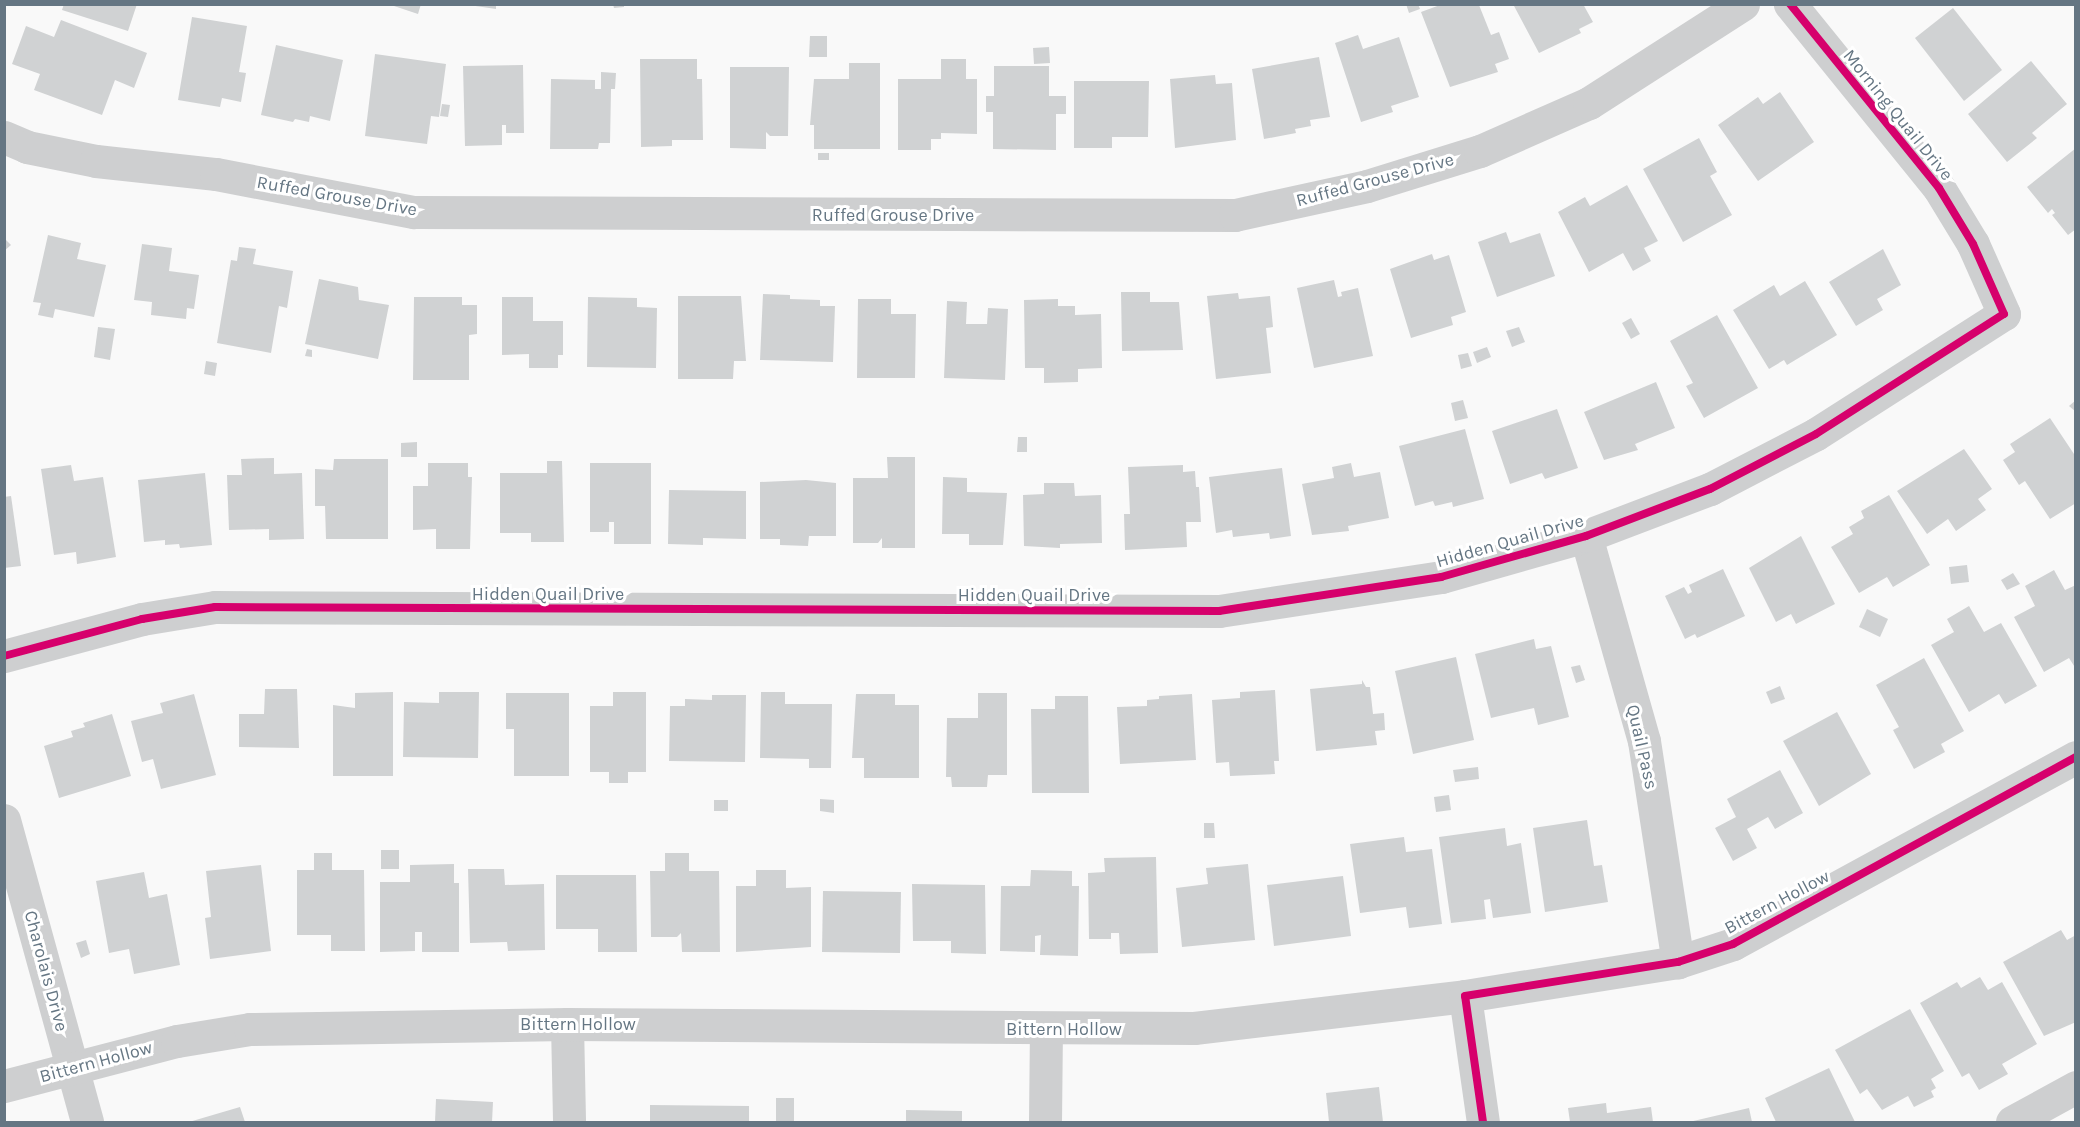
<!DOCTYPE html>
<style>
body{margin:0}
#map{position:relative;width:2080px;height:1127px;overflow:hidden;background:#f9f9f9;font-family:Karla,sans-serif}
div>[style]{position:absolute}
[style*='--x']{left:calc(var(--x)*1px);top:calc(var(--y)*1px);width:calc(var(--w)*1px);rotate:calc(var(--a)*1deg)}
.building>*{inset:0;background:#d0d2d3}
.minor>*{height:33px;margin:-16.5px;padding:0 16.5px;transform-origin:16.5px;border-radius:16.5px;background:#cecfd0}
.cycleway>*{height:8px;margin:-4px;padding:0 4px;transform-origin:4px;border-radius:4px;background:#d6006c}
span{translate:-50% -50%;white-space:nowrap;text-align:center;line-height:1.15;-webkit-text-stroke:6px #fff;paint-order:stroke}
.street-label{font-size:18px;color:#657683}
.frame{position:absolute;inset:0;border:6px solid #657683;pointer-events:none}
</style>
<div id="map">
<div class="building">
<div style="clip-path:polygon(64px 4px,137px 4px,128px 31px,62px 10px)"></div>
<div style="clip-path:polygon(388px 4px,421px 4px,418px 14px)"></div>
<div style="clip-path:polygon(462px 4px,496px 4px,496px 9px)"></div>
<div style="clip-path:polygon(613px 4px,624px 4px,624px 7px,614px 8px)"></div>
<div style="clip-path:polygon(1406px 4px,1418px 4px,1420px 9px,1409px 13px)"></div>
<div style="clip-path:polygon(1513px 4px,1583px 4px,1593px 22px,1579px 29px,1581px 33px,1539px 53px)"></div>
<div style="clip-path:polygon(1440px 5px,1479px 5px,1491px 35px,1499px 32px,1509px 59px,1495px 64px,1498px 72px,1450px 87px,1421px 12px)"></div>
<div style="clip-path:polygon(1953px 8px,2002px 70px,1964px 101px,1915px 38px)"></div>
<div style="clip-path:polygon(192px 17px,247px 26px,239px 72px,246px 73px,241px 102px,222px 98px,220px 107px,178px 100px)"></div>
<div style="clip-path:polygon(61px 20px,147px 53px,134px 88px,115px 80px,102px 115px,34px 90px,40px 74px,12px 64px,26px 26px,54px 37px)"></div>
<div style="clip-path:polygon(1358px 35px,1363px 49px,1399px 37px,1419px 97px,1391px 106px,1393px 112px,1361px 122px,1335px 43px)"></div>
<div style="clip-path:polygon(810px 36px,827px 36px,827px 57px,809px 57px)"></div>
<div style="clip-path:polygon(276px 45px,343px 60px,330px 121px,310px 116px,309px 122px,295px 119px,293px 122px,261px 115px)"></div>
<div style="clip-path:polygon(1049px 47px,1050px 63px,1034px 64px,1033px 48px)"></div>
<div style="clip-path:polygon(375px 54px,446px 64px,439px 117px,431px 116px,427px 144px,365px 136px)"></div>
<div style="clip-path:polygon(1319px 57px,1330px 117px,1310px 120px,1311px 126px,1295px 129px,1296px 133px,1264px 139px,1252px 69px)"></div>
<div style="clip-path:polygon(640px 59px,697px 59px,697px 79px,702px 79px,703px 140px,672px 140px,672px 146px,641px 147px)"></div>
<div style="clip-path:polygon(941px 59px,966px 59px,966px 79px,977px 79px,977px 134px,941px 133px,941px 139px,931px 139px,931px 150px,898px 150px,898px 79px,941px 79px)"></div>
<div style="clip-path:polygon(2031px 61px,2067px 104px,2032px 133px,2037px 138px,2007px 162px,1968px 114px)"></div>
<div style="clip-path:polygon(849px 63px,880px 63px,880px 149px,814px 149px,814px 125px,810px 125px,814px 79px,849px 79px)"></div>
<div style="clip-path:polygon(523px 65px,524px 133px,506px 133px,506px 125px,502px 125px,502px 145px,465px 146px,463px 66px)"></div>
<div style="clip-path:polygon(994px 66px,1049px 66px,1049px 96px,1066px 96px,1066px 114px,1056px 114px,1056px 150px,993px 149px,993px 112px,986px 112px,986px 96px,994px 96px)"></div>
<div style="clip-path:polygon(730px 67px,789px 67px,788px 136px,770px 136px,766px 132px,766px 149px,730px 148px)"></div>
<div style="clip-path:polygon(601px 72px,616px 73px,615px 89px,611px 89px,610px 143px,599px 143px,598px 149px,550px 149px,551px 79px,595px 80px,595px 89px,601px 89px)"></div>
<div style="clip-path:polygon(1215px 75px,1216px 84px,1232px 83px,1236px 140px,1175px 148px,1170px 79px)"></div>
<div style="clip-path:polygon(1074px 81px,1149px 81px,1148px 137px,1112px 137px,1112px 148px,1074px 148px)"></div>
<div style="clip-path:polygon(1780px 92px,1814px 142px,1758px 181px,1718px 125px,1758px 97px,1763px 104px)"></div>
<div style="clip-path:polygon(442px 104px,450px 105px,448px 117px,440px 116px)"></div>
<div style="clip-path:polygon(1699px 138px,1717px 172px,1710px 176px,1732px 215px,1683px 242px,1643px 169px)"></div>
<div style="clip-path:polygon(2076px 148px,2076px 229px,2068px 235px,2052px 215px,2055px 213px,2052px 209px,2048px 213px,2027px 187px)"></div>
<div style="clip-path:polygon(818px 153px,829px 153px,829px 160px,818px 160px)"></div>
<div style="clip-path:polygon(1627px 185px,1658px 241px,1644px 248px,1651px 261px,1633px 271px,1623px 253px,1589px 272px,1558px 212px,1585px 197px,1590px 206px)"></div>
<div style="clip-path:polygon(1506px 232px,1510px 243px,1540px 233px,1555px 276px,1497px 297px,1478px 242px)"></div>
<div style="clip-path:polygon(48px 235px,81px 243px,77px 259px,106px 265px,94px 317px,55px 309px,53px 318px,38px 315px,41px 303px,33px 302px)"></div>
<div style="clip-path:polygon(4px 238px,11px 245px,4px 251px)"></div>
<div style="clip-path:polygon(142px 244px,172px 248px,169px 271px,199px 275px,194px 309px,187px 308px,186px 319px,151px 315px,152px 302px,134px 300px)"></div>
<div style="clip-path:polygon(239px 247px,256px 249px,253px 264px,293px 271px,287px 308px,279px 306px,271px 353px,217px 343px,231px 260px,237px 261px)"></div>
<div style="clip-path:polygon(1883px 249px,1901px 285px,1877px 299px,1883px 310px,1856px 326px,1829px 282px)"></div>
<div style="clip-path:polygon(1432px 254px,1434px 260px,1449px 255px,1466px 312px,1451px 317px,1453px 325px,1411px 338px,1390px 269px)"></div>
<div style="clip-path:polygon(319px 279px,358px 287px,359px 300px,389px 305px,378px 359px,305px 344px)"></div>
<div style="clip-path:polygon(1334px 280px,1338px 297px,1342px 296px,1341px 292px,1358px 288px,1373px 356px,1314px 368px,1297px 288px)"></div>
<div style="clip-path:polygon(1805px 281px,1837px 335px,1787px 365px,1784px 360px,1769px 369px,1733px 310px,1774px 285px,1780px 296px)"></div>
<div style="clip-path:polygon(1121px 292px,1150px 292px,1150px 302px,1179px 302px,1183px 350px,1122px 351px)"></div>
<div style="clip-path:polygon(1238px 293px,1239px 299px,1270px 296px,1273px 327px,1266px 328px,1271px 373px,1216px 379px,1207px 296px)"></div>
<div style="clip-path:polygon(763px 294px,790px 295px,790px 299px,820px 300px,820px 306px,835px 306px,833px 362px,760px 360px)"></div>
<div style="clip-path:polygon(678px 296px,741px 296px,746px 361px,734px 361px,733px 379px,678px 379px)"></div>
<div style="clip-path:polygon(414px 297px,462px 297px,462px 305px,477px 305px,477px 334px,469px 335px,469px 380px,413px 380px)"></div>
<div style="clip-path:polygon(502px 297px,533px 297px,533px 321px,563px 321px,563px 355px,558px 355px,558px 368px,529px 368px,529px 354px,502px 355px)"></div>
<div style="clip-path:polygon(588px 297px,637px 298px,637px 307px,657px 308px,656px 368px,587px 367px)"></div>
<div style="clip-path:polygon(858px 299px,891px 299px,891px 314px,916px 314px,915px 378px,857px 378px)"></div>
<div style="clip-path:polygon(1058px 299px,1058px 306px,1075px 306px,1075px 315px,1101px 314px,1102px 368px,1078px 369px,1078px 382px,1044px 383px,1044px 368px,1025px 368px,1024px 300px)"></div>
<div style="clip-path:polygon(947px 301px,967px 302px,966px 324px,987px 324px,988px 308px,1008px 309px,1005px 380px,944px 378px)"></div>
<div style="clip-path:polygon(1717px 315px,1758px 388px,1704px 418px,1686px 386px,1693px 383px,1670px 341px)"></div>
<div style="clip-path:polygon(1631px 318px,1640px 334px,1631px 339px,1622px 323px)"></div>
<div style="clip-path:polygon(98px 327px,115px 329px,110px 360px,94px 357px)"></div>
<div style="clip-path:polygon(1519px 327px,1525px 342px,1512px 347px,1506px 331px)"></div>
<div style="clip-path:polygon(1487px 347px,1491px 357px,1477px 363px,1473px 352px)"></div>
<div style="clip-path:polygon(307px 349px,312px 350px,312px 357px,305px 356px)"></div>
<div style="clip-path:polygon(1468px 353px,1472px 366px,1461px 369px,1458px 355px)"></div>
<div style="clip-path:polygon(206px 361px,217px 363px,215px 376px,204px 374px)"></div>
<div style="clip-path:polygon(1656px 382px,1675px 428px,1635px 444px,1638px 450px,1604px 460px,1584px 412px)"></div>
<div style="clip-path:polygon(1463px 400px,1468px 418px,1455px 421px,1451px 403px)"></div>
<div style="clip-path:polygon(2076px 400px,2076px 412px,2069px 406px)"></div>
<div style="clip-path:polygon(1557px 409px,1578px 468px,1545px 479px,1542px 473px,1510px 484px,1492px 431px)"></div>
<div style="clip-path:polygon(2050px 418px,2076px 457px,2076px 503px,2050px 519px,2025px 481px,2019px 485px,2003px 460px,2015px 452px,2010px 444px)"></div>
<div style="clip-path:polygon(1465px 429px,1484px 499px,1453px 507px,1452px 502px,1435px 506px,1433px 501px,1415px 506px,1399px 446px)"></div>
<div style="clip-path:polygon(1018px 437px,1027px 437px,1027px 452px,1017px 452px)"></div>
<div style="clip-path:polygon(417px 442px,417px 457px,401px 457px,401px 443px)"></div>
<div style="clip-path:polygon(1964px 449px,1992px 489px,1978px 499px,1986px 510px,1956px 531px,1948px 519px,1927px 534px,1897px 491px)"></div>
<div style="clip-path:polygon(887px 457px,915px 457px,915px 548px,882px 548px,882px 538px,878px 543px,853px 543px,853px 478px,888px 478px)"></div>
<div style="clip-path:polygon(274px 458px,274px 474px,302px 473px,304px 539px,269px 540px,269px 529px,229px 530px,227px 475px,242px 475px,241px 459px)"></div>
<div style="clip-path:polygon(334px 459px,388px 459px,388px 539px,326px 539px,325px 506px,315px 506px,315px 469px,333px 470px)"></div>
<div style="clip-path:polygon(547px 461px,562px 461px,564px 542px,531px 542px,531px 533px,500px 533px,500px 473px,547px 473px)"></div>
<div style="clip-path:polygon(428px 463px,468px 463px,468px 477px,472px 477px,470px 549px,436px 549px,436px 529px,413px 530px,413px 486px,428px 486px)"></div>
<div style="clip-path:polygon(590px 463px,651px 463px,651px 544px,614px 544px,614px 522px,609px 522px,609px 532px,590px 532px)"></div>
<div style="clip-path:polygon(1351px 463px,1354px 477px,1380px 472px,1389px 518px,1348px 526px,1349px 531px,1312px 535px,1302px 484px,1334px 478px,1332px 467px)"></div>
<div style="clip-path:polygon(71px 465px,74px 481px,103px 477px,116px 557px,77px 564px,76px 552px,54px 555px,41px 469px)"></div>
<div style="clip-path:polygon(1183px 465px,1183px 472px,1195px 471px,1196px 487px,1199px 487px,1201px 522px,1186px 522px,1187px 547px,1125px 550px,1124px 514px,1130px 514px,1128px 467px)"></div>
<div style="clip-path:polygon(1282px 468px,1291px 536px,1270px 539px,1269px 533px,1233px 537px,1232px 530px,1216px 533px,1209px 477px)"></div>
<div style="clip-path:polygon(205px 473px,212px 545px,180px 548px,179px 544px,165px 545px,165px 540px,144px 542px,138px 480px)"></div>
<div style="clip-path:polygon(943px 477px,967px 478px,967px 492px,1007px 493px,1003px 545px,969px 545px,969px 534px,942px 534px)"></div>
<div style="clip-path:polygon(806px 480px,836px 483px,836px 536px,809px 536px,808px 546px,780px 545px,780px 539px,760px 539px,760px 482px)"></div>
<div style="clip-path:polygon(1044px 483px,1074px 483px,1075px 496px,1101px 495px,1102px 543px,1060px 544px,1060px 548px,1024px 546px,1023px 495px,1044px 494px)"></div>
<div style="clip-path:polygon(669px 490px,746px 491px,746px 539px,703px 538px,703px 545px,668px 544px)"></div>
<div style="clip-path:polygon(1889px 495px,1930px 565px,1893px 587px,1887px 577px,1859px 593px,1831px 547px,1853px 534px,1849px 527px,1864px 518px,1861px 511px)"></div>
<div style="clip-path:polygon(11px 496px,21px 566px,4px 568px,4px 497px)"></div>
<div style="clip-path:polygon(1801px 536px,1835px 604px,1796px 624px,1791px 614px,1776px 622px,1749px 568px)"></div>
<div style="clip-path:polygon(1967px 565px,1969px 582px,1951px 584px,1949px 567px)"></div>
<div style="clip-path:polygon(1723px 569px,1745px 616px,1697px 638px,1695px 634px,1685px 639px,1665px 596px,1684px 587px,1688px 594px,1692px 592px,1689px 585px)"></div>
<div style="clip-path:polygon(2054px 570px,2065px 590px,2076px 585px,2076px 669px,2069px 658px,2044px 672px,2014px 617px,2035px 606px,2025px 586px)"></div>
<div style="clip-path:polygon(2013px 573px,2020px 584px,2007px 590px,2001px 580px)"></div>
<div style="clip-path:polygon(1969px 606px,1984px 632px,2001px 623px,2037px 686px,2005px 704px,1999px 694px,1969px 712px,1931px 645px,1954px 632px,1947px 619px)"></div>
<div style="clip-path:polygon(1867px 609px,1888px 619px,1880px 637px,1859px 627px)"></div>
<div style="clip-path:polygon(1534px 639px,1536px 649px,1551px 646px,1569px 717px,1538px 725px,1534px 708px,1491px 718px,1475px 654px)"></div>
<div style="clip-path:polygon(1456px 657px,1474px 740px,1413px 754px,1395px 671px)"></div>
<div style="clip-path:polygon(1924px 658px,1964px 731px,1941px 744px,1945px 752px,1914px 769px,1893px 730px,1899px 727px,1876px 685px)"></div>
<div style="clip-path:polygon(1580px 665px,1585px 680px,1576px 683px,1571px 667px)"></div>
<div style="clip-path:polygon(1362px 680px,1366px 687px,1370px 687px,1373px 714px,1384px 713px,1385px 730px,1375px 731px,1377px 745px,1316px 751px,1310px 689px,1362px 684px)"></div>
<div style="clip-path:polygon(1780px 686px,1785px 699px,1771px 704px,1766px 692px)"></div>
<div style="clip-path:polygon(265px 689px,297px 689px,299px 748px,239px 747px,239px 714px,264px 714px)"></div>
<div style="clip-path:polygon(1275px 690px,1279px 761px,1274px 761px,1275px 774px,1230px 776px,1229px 762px,1216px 763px,1212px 700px,1240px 698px,1240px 692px)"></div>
<div style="clip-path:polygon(393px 692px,393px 776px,333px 776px,333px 705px,355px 708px,355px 693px)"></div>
<div style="clip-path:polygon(439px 692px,479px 692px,478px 758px,403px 757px,404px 702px,439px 703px)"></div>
<div style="clip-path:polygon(613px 692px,646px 692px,646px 772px,628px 772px,628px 783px,609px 783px,609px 772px,590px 772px,590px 706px,613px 706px)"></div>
<div style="clip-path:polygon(761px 692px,785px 692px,785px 704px,832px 704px,831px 768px,809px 768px,809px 759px,760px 758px)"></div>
<div style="clip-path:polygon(506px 693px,569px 693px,569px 776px,514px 776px,514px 729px,506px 729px)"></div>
<div style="clip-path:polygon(978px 693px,1007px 693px,1007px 775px,988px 775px,987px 787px,952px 787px,951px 777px,946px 777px,947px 718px,978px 718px)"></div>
<div style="clip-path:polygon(194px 694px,216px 775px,161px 789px,153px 759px,142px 762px,131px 721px,163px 713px,160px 703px)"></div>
<div style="clip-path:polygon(856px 694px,895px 694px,895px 705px,919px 705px,919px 778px,864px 778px,864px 758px,852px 758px)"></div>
<div style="clip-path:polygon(1192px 694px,1196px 760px,1120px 764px,1117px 707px,1147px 706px,1147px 700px,1159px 699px,1159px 696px)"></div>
<div style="clip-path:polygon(712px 695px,746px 695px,745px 762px,669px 761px,670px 706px,685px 706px,685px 699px,712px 700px)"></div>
<div style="clip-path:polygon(1055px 696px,1088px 696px,1089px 793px,1032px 793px,1031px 709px,1055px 709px)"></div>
<div style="clip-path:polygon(1837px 712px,1871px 774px,1819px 806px,1783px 741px)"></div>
<div style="clip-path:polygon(112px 714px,131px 776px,59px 798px,44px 746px,73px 737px,71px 731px,85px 727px,83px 723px)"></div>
<div style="clip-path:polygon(1478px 767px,1479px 779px,1455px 782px,1453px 770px)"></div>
<div style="clip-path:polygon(1780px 770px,1803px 813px,1775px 829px,1768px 817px,1747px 829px,1757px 848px,1733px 861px,1715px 828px,1736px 817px,1727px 799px)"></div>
<div style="clip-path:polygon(1449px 795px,1451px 810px,1436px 812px,1434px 797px)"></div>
<div style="clip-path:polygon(820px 799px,834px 800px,834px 813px,820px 811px)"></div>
<div style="clip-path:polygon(714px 800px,728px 800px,728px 811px,714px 811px)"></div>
<div style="clip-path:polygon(1587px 820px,1594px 866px,1602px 865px,1608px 902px,1545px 912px,1533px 828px)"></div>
<div style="clip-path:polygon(1204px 823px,1214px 823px,1215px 838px,1204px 838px)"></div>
<div style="clip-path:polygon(1505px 828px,1507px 846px,1521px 843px,1531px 913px,1493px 918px,1490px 899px,1484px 900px,1486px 919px,1451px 923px,1439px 837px)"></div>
<div style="clip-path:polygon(1404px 837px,1406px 852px,1432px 849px,1442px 924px,1409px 928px,1406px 907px,1360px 913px,1350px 844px)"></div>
<div style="clip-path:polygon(381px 850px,399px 850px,399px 869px,381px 869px)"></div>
<div style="clip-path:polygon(314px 853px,332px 853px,332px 870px,364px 870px,365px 951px,331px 951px,331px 935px,297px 935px,297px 870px,314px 870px)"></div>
<div style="clip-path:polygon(665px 853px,689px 853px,689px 871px,719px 871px,720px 952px,682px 952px,681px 933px,677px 937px,651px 937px,650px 871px,665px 871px)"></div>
<div style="clip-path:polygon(1156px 857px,1158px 953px,1120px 954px,1119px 933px,1111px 933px,1111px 939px,1089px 939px,1088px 873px,1105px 872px,1104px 858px)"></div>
<div style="clip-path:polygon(454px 864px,454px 883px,459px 883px,459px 952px,422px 952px,422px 932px,415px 932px,415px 951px,380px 952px,380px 882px,410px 882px,410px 865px)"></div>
<div style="clip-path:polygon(1248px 864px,1255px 940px,1182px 947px,1176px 888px,1208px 884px,1206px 868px)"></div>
<div style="clip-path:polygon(261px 865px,271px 951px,210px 959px,205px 918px,211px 917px,206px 871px)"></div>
<div style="clip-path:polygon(468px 869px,504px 869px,505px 885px,544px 884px,545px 950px,508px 951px,507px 942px,470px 943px)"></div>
<div style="clip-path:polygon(756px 870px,786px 870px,786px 888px,811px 887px,811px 947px,736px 952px,736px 886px,756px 886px)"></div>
<div style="clip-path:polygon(1031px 870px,1072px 871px,1072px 886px,1079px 886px,1078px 956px,1040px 955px,1041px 935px,1035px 936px,1035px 952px,1000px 951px,1001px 886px,1030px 886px)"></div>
<div style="clip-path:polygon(144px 872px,149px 898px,167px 894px,180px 965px,134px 974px,129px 949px,109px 953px,96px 881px)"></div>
<div style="clip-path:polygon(556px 875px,636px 875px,637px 952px,598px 952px,598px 929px,556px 929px)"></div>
<div style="clip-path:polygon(1343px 876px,1351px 936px,1274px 946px,1267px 885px)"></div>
<div style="clip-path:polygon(912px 884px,985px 885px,986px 954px,951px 953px,951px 941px,913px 941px)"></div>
<div style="clip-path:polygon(823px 891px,901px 892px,900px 953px,822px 952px)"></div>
<div style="clip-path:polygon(2061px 930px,2067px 940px,2076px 935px,2076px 1022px,2044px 1036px,2003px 962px)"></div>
<div style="clip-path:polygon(86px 940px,90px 954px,81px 958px,76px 943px)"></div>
<div style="clip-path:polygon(1980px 977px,1988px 990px,2002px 982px,2037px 1044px,2002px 1064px,2008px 1074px,1979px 1090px,1969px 1073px,1962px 1077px,1920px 1003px,1957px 982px,1961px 988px)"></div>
<div style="clip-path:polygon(1910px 1009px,1944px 1071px,1931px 1079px,1936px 1088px,1931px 1091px,1934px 1097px,1914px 1107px,1908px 1096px,1882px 1110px,1867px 1089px,1860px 1094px,1835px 1050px)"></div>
<div style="clip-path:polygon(1829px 1068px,1855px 1122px,1776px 1122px,1765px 1098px)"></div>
<div style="clip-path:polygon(1379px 1087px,1383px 1122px,1329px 1122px,1326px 1093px)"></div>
<div style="clip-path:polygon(776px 1098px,794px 1098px,794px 1122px,776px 1122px)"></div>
<div style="clip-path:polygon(436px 1099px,493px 1102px,492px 1122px,435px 1122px)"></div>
<div style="clip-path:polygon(1606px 1103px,1607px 1113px,1651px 1107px,1653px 1122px,1570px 1122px,1568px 1108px)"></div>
<div style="clip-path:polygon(650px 1105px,749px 1106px,749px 1122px,650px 1122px)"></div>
<div style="clip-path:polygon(240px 1107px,245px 1122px,189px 1122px)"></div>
<div style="clip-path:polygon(1749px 1108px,1752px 1122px,1689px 1122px)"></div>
<div style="clip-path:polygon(906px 1110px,962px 1111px,962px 1122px,906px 1122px)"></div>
</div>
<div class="minor">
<div style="--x:4;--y:137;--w:25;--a:23"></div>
<div style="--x:27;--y:147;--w:70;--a:11.5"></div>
<div style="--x:96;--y:161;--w:121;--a:6.2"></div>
<div style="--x:216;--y:174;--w:202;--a:10.9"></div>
<div style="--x:414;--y:212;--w:821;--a:0.21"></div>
<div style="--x:1235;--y:215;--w:135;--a:-12.4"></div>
<div style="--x:1367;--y:186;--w:118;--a:-17.2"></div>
<div style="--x:1480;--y:151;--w:119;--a:-23.8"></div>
<div style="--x:1589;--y:103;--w:183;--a:-32.7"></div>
<div style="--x:1586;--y:536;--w:213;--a:74.2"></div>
<div style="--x:1644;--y:741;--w:224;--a:81.3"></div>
<div style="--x:4;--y:656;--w:143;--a:-15"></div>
<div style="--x:142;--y:619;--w:74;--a:-9.3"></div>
<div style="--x:215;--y:607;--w:1004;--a:0.23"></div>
<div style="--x:1219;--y:611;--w:225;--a:-8.7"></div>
<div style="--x:1441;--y:577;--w:151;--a:-15.8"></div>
<div style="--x:1586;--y:536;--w:133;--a:-20.8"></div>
<div style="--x:1710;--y:489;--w:119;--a:-27.4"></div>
<div style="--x:1816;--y:434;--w:223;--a:-32.6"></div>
<div style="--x:2004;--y:314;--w:77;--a:-113.9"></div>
<div style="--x:1973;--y:244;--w:66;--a:-121.3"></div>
<div style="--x:1939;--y:188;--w:237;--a:-129"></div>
<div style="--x:4;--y:820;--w:313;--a:74.6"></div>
<div style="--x:1465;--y:996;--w:127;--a:81.9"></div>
<div style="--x:567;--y:1024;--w:98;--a:88.8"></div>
<div style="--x:4;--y:1086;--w:179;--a:-14.6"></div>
<div style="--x:177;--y:1041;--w:74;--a:-9.3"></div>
<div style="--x:250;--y:1029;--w:317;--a:-0.9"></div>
<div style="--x:567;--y:1024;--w:627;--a:0.37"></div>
<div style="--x:1194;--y:1028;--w:273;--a:-6.7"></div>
<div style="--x:1465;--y:996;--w:216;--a:-9.1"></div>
<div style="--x:1678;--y:962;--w:58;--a:-18.1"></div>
<div style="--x:1733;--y:944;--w:391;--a:-28.6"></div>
<div style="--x:1045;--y:1122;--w:92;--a:-89.4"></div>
<div style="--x:2012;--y:1122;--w:73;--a:-28.7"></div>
</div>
<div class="cycleway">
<div style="--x:4;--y:656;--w:143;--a:-15"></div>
<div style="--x:142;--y:619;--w:74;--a:-9.3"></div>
<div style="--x:215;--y:607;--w:1004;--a:0.23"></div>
<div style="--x:1219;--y:611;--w:225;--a:-8.7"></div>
<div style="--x:1441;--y:577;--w:151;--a:-15.8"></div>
<div style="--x:1586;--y:536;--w:133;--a:-20.8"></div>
<div style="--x:1710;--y:489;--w:119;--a:-27.4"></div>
<div style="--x:1816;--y:434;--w:223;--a:-32.6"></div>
<div style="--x:2004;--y:314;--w:77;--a:-113.9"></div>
<div style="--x:1973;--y:244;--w:66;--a:-121.3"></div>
<div style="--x:1939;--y:188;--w:237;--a:-129"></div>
<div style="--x:1483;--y:1122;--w:127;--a:-98.1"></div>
<div style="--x:1465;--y:996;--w:216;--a:-9.1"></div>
<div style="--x:1678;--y:962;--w:58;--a:-18.1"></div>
<div style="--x:1733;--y:944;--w:391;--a:-28.6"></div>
</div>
<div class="street-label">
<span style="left:1898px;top:115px;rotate:51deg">Morning Quail Drive</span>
<span style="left:1375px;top:180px;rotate:-15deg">Ruffed Grouse Drive</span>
<span style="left:337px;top:196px;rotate:10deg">Ruffed Grouse Drive</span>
<span style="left:893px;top:215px">Ruffed Grouse Drive</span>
<span style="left:1510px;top:541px;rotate:-16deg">Hidden Quail Drive</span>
<span style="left:548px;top:594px">Hidden Quail Drive</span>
<span style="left:1034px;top:595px">Hidden Quail Drive</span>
<span style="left:1642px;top:747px;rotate:77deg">Quail Pass</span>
<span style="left:1777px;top:902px;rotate:-28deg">Bittern Hollow</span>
<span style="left:46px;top:971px;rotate:75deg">Charolais Drive</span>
<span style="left:578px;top:1024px">Bittern Hollow</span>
<span style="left:1064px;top:1029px">Bittern Hollow</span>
<span style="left:96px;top:1062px;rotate:-15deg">Bittern Hollow</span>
</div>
<div class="frame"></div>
</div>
